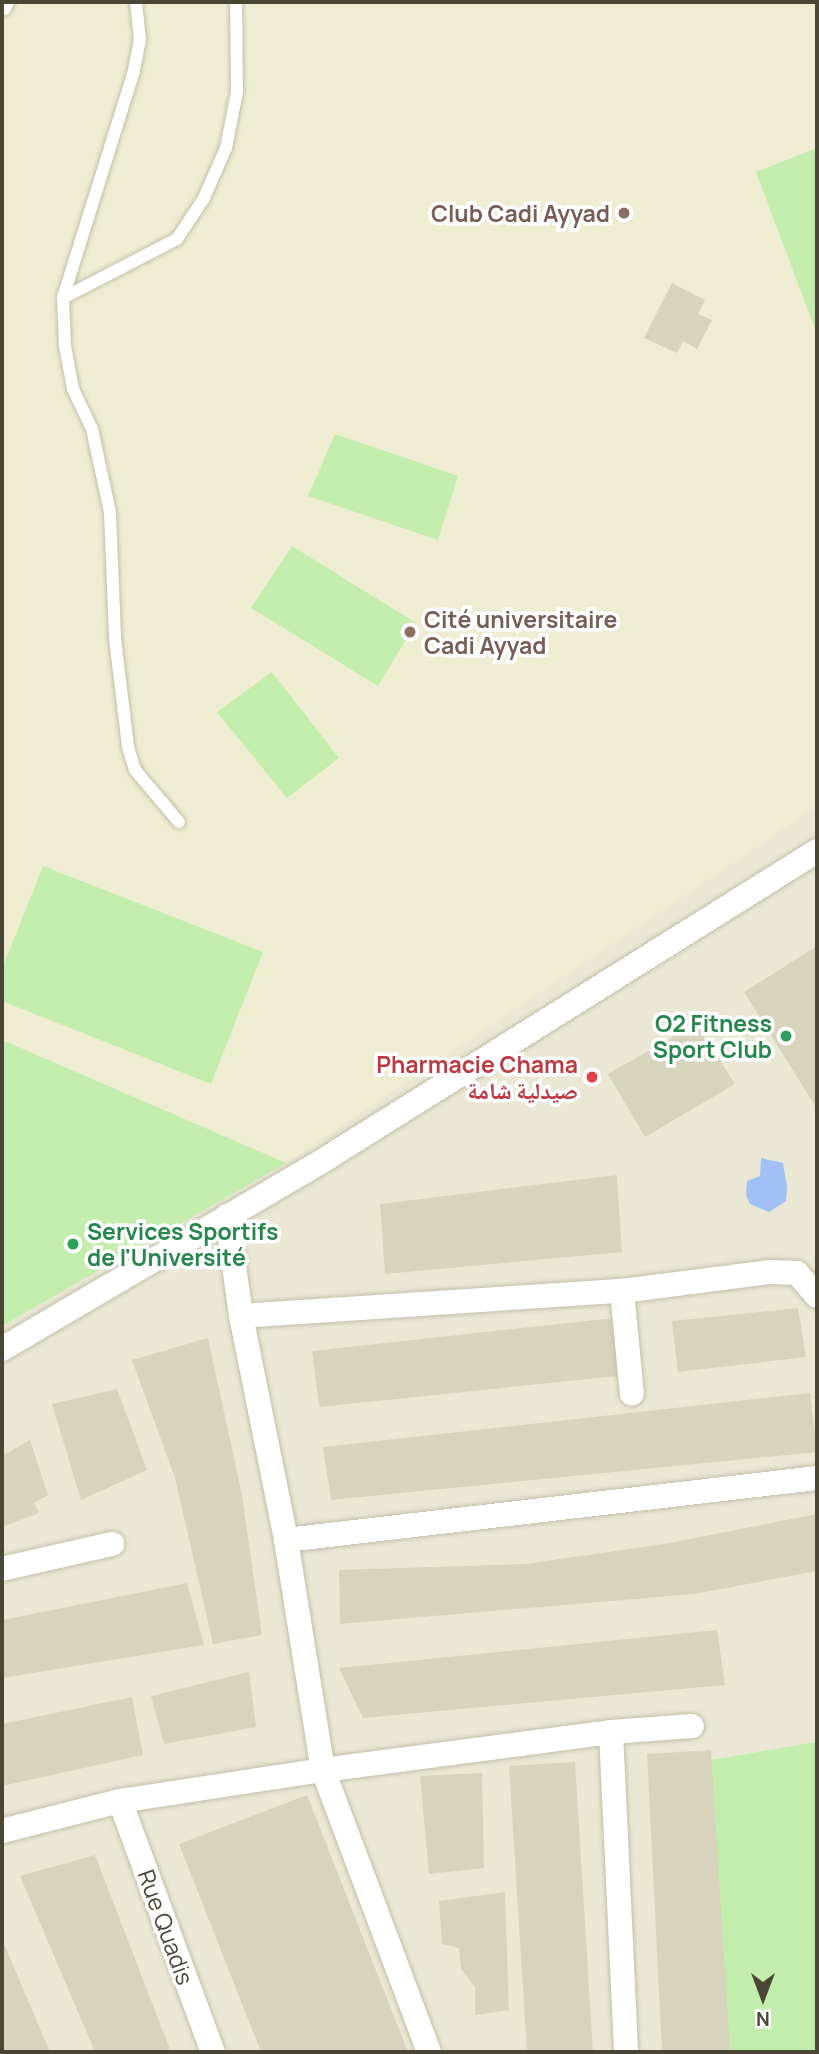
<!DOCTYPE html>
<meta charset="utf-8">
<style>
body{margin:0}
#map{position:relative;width:819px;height:2054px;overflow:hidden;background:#f5f4e8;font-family:Manrope,"Noto Naskh Arabic",sans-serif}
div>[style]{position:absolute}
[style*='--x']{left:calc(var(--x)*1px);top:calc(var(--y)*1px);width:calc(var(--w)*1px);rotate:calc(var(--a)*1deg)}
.residential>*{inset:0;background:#eae8d5}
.education>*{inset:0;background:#efedd1}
.green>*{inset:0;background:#c3edad}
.water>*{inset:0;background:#a0c0f6}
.building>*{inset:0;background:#d8d3bc}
.roads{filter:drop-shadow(0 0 2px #c2bfa9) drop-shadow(0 0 2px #c2bfa9)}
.lane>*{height:12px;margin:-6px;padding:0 6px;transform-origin:6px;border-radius:6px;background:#fff}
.street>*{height:24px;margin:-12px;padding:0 12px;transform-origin:12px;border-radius:12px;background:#fff}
.dots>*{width:19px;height:19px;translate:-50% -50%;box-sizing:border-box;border:4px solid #fff;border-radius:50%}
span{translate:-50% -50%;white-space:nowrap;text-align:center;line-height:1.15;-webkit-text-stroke:7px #fff;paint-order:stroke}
.education-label{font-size:23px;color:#785e54;font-weight:700}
.right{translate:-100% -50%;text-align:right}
.left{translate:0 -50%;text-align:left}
.leisure-label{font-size:23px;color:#27864d;font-weight:700}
.health-label{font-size:23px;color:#be3a42;font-weight:700}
.street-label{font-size:23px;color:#494636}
.frame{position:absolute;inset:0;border:4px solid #494636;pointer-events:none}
.north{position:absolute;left:728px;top:1963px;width:70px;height:70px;-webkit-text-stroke:5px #fff;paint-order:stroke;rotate:180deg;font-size:19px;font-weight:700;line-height:28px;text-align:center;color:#494636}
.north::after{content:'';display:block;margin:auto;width:24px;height:32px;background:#494636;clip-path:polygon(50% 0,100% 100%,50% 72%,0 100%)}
</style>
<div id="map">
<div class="residential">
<div style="clip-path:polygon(2px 2px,817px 2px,817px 2052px,2px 2052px)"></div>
</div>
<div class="education">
<div style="clip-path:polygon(2px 2px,817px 2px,817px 806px,286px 1163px,2px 1040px)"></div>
</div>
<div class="green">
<div style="clip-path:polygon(817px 148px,817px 334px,756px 172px)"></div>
<div style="clip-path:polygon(335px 434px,458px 476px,438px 540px,308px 496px)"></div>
<div style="clip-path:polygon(292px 546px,416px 623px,378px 686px,251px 608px)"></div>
<div style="clip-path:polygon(272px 672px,339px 758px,287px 798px,217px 712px)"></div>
<div style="clip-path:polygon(43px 866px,263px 952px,211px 1084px,2px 1001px,2px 969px)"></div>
<div style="clip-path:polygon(2px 1040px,286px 1163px,2px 1326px)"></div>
<div style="clip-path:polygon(817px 1742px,817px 2052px,714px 2052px,699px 1762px)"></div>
</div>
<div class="water">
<div style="clip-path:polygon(761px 1158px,783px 1163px,787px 1187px,786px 1201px,769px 1212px,750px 1204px,746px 1195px,747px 1181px,760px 1176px)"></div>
</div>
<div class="building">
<div style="clip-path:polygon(672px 283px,705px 300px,698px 314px,712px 320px,697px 349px,683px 341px,677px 353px,644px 338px)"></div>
<div style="clip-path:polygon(817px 946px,817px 1109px,744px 992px)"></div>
<div style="clip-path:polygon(696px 1024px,735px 1084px,645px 1137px,608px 1074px)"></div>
<div style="clip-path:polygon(617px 1175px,622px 1252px,385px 1274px,380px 1204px)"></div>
<div style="clip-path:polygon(798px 1308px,806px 1357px,678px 1372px,672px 1321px)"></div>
<div style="clip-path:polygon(614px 1318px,617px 1376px,319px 1407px,312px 1351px)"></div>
<div style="clip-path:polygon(208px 1338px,242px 1495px,262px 1635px,213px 1644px,175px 1478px,132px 1360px)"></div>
<div style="clip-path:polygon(117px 1389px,147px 1470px,81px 1500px,52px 1404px)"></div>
<div style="clip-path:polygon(810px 1393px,817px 1452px,331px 1500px,323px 1447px)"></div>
<div style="clip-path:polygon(30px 1440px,48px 1495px,34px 1503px,39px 1513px,2px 1527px,2px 1456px)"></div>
<div style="clip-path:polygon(817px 1514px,817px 1571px,694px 1594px,340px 1624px,339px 1570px,525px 1564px,664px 1544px)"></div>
<div style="clip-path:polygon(187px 1583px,204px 1645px,2px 1678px,2px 1620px)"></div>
<div style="clip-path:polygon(717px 1630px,725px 1685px,363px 1718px,339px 1668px)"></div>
<div style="clip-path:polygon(249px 1672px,256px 1727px,164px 1744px,151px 1696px)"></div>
<div style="clip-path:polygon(132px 1697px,143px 1755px,2px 1786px,2px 1724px)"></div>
<div style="clip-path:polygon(711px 1750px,730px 2052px,662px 2052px,647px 1754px)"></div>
<div style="clip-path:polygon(575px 1762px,593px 2052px,527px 2052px,509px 1766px)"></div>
<div style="clip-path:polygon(482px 1773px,484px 1868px,429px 1874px,420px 1776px)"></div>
<div style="clip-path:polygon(307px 1795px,408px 2052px,261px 2052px,179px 1844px)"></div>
<div style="clip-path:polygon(95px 1855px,171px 2052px,95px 2052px,20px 1876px)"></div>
<div style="clip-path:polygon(505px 1892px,509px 2010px,475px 2015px,475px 1987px,461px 1969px,459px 1948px,442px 1944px,439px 1901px)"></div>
<div style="clip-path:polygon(2px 1939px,50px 2052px,2px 2052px)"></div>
</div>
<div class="roads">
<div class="lane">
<div style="--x:136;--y:2;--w:37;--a:84"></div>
<div style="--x:140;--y:39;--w:33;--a:101"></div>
<div style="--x:134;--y:71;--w:238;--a:107.4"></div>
<div style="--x:63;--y:298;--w:48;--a:87.6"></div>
<div style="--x:65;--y:346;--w:44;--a:79.5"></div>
<div style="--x:73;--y:389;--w:44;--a:64.6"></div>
<div style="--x:92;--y:429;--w:85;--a:77.8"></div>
<div style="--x:110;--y:512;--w:127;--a:87.7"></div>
<div style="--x:115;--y:639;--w:109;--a:83.1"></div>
<div style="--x:128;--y:747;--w:24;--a:73"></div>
<div style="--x:135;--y:770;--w:68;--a:49.8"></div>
<div style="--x:5;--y:9;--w:8;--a:-67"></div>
<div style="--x:63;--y:298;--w:128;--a:-27.4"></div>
<div style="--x:177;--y:239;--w:49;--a:-56.6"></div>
<div style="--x:204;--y:198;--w:55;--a:-66.3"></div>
<div style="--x:226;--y:148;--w:57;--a:-78.9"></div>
<div style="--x:237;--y:92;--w:90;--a:-90.6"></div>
</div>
<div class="street">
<div style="--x:227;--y:1216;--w:101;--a:82"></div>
<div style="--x:241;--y:1316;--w:228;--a:78.6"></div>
<div style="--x:286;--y:1540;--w:233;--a:80.9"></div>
<div style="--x:323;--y:1770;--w:301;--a:69.4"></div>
<div style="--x:622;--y:1291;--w:103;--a:84.5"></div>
<div style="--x:241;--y:1316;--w:382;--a:-3.8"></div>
<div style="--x:622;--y:1291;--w:150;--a:-7.3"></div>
<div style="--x:771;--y:1272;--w:26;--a:2"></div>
<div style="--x:797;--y:1273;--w:30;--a:49"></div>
<div style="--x:2;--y:1349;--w:377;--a:-30.4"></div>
<div style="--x:327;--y:1158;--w:578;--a:-32.07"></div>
<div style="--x:286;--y:1540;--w:535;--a:-6.66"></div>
<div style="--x:2;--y:1569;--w:113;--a:-12.8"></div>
<div style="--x:611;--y:1732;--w:320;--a:87.3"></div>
<div style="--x:120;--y:1801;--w:268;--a:69.7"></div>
<div style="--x:2;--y:1831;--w:122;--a:-14.3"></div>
<div style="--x:120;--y:1801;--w:205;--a:-8.7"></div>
<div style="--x:323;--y:1770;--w:290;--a:-7.5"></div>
<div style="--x:611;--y:1732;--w:81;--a:-4.2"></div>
</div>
</div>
<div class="dots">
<div style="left:624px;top:213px;background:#8d6e63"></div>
<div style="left:410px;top:632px;background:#8d6e63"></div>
<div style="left:786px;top:1036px;background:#2e9e5b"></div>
<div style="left:592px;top:1077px;background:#e0444e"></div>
<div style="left:73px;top:1244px;background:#2e9e5b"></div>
</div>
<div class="education-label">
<span class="right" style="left:610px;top:213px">Club Cadi Ayyad</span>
<span class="left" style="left:424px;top:632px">Cité universitaire<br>Cadi Ayyad</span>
</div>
<div class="leisure-label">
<span class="right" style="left:772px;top:1036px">O2 Fitness<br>Sport Club</span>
<span class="left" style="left:87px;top:1244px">Services Sportifs<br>de l'Université</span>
</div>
<div class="health-label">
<span class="right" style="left:578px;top:1077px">Pharmacie Chama<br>صيدلية شامة</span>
</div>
<div class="street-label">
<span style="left:166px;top:1927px;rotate:70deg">Rue Quadis</span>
</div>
<div class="frame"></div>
<div class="north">N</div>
</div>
